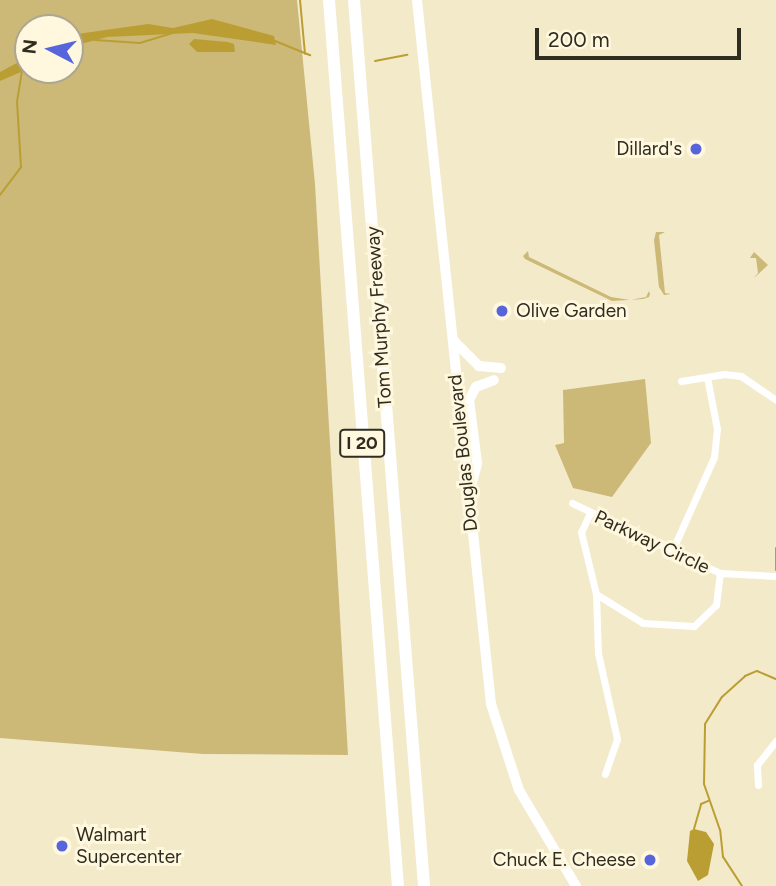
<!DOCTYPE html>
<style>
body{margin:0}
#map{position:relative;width:776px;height:886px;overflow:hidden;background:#f3eaca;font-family:Figtree,sans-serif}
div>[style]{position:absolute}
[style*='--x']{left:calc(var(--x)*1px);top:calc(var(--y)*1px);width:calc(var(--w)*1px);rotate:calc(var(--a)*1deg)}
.green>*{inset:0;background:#ccb978}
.water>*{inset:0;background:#bb9e33}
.stream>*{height:2px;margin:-1px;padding:0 1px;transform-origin:1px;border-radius:1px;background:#bb9e33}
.street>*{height:7px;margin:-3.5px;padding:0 3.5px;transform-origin:3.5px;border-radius:3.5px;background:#fff}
.secondary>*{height:10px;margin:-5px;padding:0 5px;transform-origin:5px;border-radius:5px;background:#fff}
.highway>*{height:12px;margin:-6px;padding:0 6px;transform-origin:6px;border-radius:6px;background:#fff}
.dots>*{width:19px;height:19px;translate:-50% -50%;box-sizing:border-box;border:4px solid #fff7de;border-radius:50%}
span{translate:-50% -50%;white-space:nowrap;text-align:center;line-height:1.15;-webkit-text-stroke:6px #fff7de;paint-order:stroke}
.shield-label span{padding:2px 5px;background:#fff7de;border:2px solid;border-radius:5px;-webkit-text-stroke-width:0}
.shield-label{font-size:18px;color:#2f2c20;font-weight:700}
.poi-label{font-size:19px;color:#2f2c20}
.right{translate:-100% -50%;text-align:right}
.left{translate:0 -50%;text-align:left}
.street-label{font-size:19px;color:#2f2c20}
.north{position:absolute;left:14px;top:14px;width:70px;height:70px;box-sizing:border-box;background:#fff7de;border:2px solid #aca692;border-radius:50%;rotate:277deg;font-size:19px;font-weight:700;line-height:28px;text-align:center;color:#2f2c20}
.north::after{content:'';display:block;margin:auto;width:24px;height:32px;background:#5665dc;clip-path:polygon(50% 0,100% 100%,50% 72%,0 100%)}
.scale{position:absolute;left:535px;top:28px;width:206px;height:32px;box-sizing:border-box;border:4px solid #2f2c20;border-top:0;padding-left:9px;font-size:21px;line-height:24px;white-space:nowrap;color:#2f2c20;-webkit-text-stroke:5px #fff7de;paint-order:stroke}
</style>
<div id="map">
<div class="green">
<div style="clip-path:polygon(evenodd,0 0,297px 0,315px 184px,348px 755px,203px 754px,0 738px,0 0,28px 28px,70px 28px,70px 70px,28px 70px,28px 28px)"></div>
<div style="clip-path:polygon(665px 232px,659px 235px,665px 293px,671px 294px,664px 295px,659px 287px,654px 240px,656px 232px)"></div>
<div style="clip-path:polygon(528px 251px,529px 257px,611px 297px,630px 300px,646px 297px,649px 291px,650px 294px,649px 297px,643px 299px,612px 301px,525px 259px,523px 256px)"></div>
<div style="clip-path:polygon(754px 252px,768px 265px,754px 278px,758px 273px,756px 258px,750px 258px)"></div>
<div style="clip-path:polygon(645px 379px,651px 443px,612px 497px,573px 488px,555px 445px,564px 443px,563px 390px)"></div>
</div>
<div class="water">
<div style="clip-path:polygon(212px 19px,274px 36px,276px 45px,193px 33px,107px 37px,70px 47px,70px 35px,148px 24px,173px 28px)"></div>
<div style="clip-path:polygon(194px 39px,228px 42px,234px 44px,235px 52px,197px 52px,189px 44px)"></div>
<div style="clip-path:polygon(28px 57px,28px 69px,0 81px,0 72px)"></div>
<div style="clip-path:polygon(694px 829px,706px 832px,714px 844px,708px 875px,698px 881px,687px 861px,690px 831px)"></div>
</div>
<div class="stream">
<div style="--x:300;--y:0;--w:54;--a:84.7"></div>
<div style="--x:95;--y:40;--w:45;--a:3.8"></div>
<div style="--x:140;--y:43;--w:34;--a:-17"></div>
<div style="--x:275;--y:41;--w:38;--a:22"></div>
<div style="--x:375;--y:61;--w:33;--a:-11"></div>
<div style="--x:0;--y:195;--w:35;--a:-53"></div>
<div style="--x:21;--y:167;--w:65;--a:-93.5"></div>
<div style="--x:17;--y:102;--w:30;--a:-81"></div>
<div style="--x:776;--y:548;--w:22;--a:90"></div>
<div style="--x:694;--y:829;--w:26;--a:-74"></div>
<div style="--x:701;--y:804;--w:8;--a:-23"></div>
<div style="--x:742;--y:886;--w:35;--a:-123"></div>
<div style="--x:723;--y:857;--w:27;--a:-96"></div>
<div style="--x:720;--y:830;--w:49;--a:-109.2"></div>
<div style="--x:704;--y:784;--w:60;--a:-89"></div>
<div style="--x:705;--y:724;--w:32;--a:-58"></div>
<div style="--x:722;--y:697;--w:31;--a:-42"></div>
<div style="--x:745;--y:676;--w:13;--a:-23"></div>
<div style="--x:757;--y:671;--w:21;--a:23"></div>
</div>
<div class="street">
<div style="--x:681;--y:381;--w:44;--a:-9.2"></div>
<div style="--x:724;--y:374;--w:17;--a:7"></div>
<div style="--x:741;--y:376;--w:42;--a:34.4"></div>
<div style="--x:572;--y:503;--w:164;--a:25.3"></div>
<div style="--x:720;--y:573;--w:56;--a:3.1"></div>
<div style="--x:590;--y:513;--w:21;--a:115"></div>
<div style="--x:581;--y:532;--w:64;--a:76.4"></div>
<div style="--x:596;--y:594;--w:55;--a:31.7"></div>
<div style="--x:643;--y:623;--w:51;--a:3.4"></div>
<div style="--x:694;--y:626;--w:30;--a:-44"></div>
<div style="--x:716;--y:605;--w:32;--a:-83"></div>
<div style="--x:672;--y:551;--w:103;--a:-65.9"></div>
<div style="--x:714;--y:457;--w:28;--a:-84"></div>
<div style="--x:717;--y:429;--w:53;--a:-100.9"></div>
<div style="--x:596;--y:594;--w:59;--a:88.1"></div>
<div style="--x:598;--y:653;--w:88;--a:77.5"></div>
<div style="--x:617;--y:739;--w:37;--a:109"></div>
<div style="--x:758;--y:785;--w:20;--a:-93"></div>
<div style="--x:757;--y:765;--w:31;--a:-52"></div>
</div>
<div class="secondary">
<div style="--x:417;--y:0;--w:708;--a:84"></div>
<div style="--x:491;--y:704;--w:90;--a:72"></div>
<div style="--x:519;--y:790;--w:112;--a:59.3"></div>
<div style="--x:453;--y:340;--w:37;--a:45"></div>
<div style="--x:479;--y:366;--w:22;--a:5"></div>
<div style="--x:470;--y:490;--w:28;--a:-75"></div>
<div style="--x:477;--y:463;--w:64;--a:-97.2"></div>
<div style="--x:469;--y:400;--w:15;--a:-62"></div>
<div style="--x:476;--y:387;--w:19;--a:-21"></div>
</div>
<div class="highway">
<div style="--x:329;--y:0;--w:889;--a:85.55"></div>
<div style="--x:354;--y:0;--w:889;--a:85.48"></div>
</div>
<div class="dots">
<div style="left:696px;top:149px;background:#5665dc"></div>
<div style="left:502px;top:311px;background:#5665dc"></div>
<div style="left:62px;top:846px;background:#5665dc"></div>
<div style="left:650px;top:860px;background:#5665dc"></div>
</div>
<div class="shield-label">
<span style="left:362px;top:443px">I 20</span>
</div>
<div class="poi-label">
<span class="right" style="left:682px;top:149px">Dillard's</span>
<span class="left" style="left:516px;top:311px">Olive Garden</span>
<span class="left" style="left:76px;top:846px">Walmart<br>Supercenter</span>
<span class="right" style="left:636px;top:860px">Chuck E. Cheese</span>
</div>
<div class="street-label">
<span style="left:379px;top:317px;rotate:-94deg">Tom Murphy Freeway</span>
<span style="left:463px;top:453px;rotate:-96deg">Douglas Boulevard</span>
<span style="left:652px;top:542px;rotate:25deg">Parkway Circle</span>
</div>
<div class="north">N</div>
<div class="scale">200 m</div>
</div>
